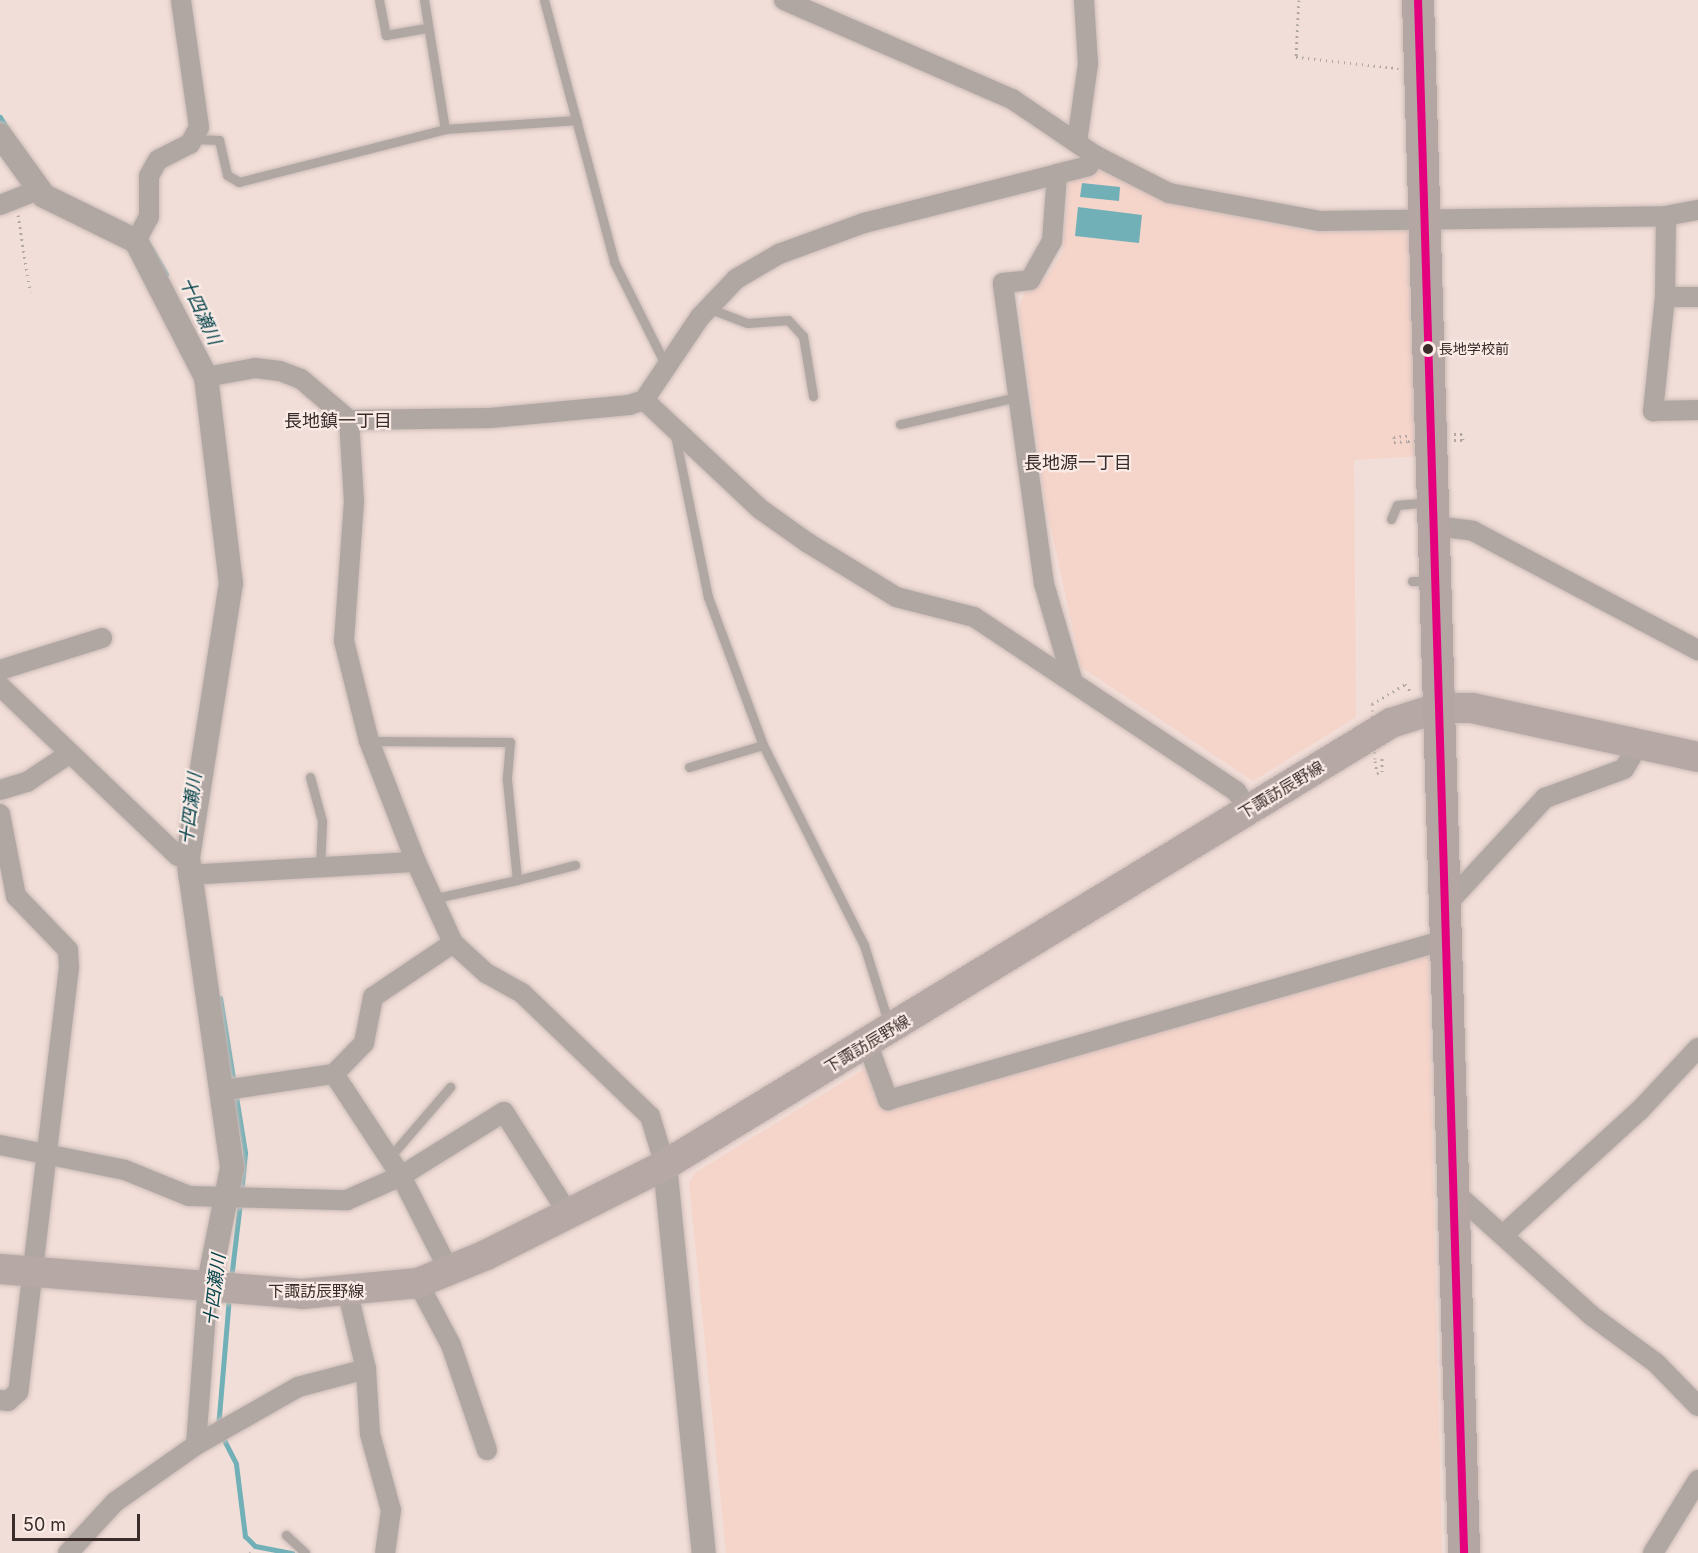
<!DOCTYPE html>
<meta charset="utf-8">
<style>
body{margin:0}
#map{position:relative;width:1698px;height:1553px;overflow:hidden;background:#f2ded8;font-family:Inter,"Noto Sans JP",sans-serif}
div>[style]{position:absolute}
[style*='--x']{left:calc(var(--x)*1px);top:calc(var(--y)*1px);width:calc(var(--w)*1px);rotate:calc(var(--a)*1deg)}
.built>*{inset:0;background:#f5d4ca}
.water>*{inset:0;background:#71b0b7}
.stream>*{height:5px;margin:-2.5px;padding:0 2.5px;transform-origin:2.5px;border-radius:2.5px;background:#71b0b7}
.path>*{height:3px;margin-top:-1.5px;transform-origin:0;background:repeating-linear-gradient(90deg,#b1a7a3 0 1.5px,transparent 0 6px)}
.roads{filter:drop-shadow(0 0 2px #cbbbb7) drop-shadow(0 0 2px #cbbbb7)}
.service>*{height:9px;margin:-4.5px;padding:0 4.5px;transform-origin:4.5px;border-radius:4.5px;background:#b0a7a3}
.minor>*{height:20px;margin:-10px;padding:0 10px;transform-origin:10px;border-radius:10px;background:#b0a7a3}
.tertiary>*{height:24px;margin:-12px;padding:0 12px;transform-origin:12px;border-radius:12px;background:#b0a7a3}
.primary>*{height:30px;margin:-15px;padding:0 15px;transform-origin:15px;border-radius:15px;background:#b6a8a5}
.trunk>*{height:32px;margin:-16px;padding:0 16px;transform-origin:16px;border-radius:16px;background:#b4a6a2}
.path-bridge>*{height:3px;margin-top:-1.5px;transform-origin:0;background:repeating-linear-gradient(90deg,#b1a7a3 0 1.5px,transparent 0 6px)}
.bus-1>*{height:8px;margin:-4px;padding:0 4px;transform-origin:4px;border-radius:4px;background:#e5007d}
.dots>*{width:16px;height:16px;translate:-50% -50%;box-sizing:border-box;border:3px solid #faebe7;border-radius:50%}
span{translate:-50% -50%;white-space:nowrap;text-align:center;line-height:1.15;-webkit-text-stroke:4.5px #faebe7;paint-order:stroke}
.bus-label{font-size:14px;color:#3a2d29}
.left{translate:0 -50%;text-align:left}
.street-label{font-size:16px;color:#3a2d29}
.water-label{font-size:18px;color:#044349;font-style:italic}
.neighbourhood-label{font-size:18px;color:#3a2d29}
.scale{position:absolute;left:12px;top:1514px;width:128px;height:27px;box-sizing:border-box;border:3px solid #3a2d29;border-top:0;padding-left:8px;font-size:18px;line-height:21px;white-space:nowrap;color:#3a2d29;-webkit-text-stroke:4px #faebe7;paint-order:stroke}
</style>
<div id="map">
<div class="built">
<div style="clip-path:polygon(1110px 167px,1161px 200px,1317px 233px,1413px 230px,1423px 456px,1354px 460px,1356px 717px,1253px 781px,1081px 667px,1045px 501px,1019px 307px,1026px 289px,1047px 277px,1063px 252px,1069px 178px)"></div>
<div style="clip-path:polygon(1428px 950px,1442px 1553px,726px 1553px,689px 1183px,695px 1173px,869px 1066px,883px 1108px)"></div>
</div>
<div class="water">
<div style="clip-path:polygon(1082px 183px,1120px 187px,1119px 201px,1080px 197px)"></div>
<div style="clip-path:polygon(1078px 207px,1142px 215px,1139px 243px,1075px 236px)"></div>
</div>
<div class="stream">
<div style="--x:0;--y:117;--w:15;--a:58"></div>
<div style="--x:148;--y:243;--w:36;--a:60"></div>
<div style="--x:220;--y:998;--w:157;--a:80.8"></div>
<div style="--x:245;--y:1153;--w:40;--a:95.7"></div>
<div style="--x:231;--y:1279;--w:78;--a:-83.3"></div>
<div style="--x:218;--y:1428;--w:130;--a:-85.2"></div>
<div style="--x:222;--y:1436;--w:31;--a:63"></div>
<div style="--x:236;--y:1464;--w:73;--a:82.9"></div>
<div style="--x:245;--y:1536;--w:14;--a:45"></div>
<div style="--x:255;--y:1546;--w:38;--a:11"></div>
</div>
<div class="path">
<div style="--x:1299;--y:0;--w:57;--a:93"></div>
<div style="--x:1296;--y:57;--w:103;--a:6.2"></div>
<div style="--x:18;--y:215;--w:78;--a:81.1"></div>
<div style="--x:1407;--y:436;--w:13;--a:176"></div>
<div style="--x:1394;--y:437;--w:5;--a:90"></div>
<div style="--x:1394;--y:442;--w:14;--a:-4"></div>
<div style="--x:1454;--y:440;--w:9;--a:0"></div>
<div style="--x:1463;--y:440;--w:6;--a:-99"></div>
<div style="--x:1462;--y:434;--w:8;--a:180"></div>
<div style="--x:1372;--y:704;--w:39;--a:-31"></div>
<div style="--x:1405;--y:684;--w:10;--a:53"></div>
<div style="--x:1375;--y:761;--w:12;--a:81"></div>
<div style="--x:1377;--y:773;--w:5;--a:-11"></div>
<div style="--x:1382;--y:772;--w:17;--a:-90"></div>
<div style="--x:250;--y:1553;--w:1;--a:-45"></div>
</div>
<div class="roads">
<div class="service">
<div style="--x:379;--y:0;--w:36;--a:79"></div>
<div style="--x:386;--y:35;--w:41;--a:-9.9"></div>
<div style="--x:424;--y:0;--w:131;--a:80.8"></div>
<div style="--x:544;--y:0;--w:271;--a:75"></div>
<div style="--x:614;--y:262;--w:116;--a:63.4"></div>
<div style="--x:193;--y:139;--w:26;--a:2"></div>
<div style="--x:219;--y:140;--w:36;--a:77"></div>
<div style="--x:227;--y:175;--w:14;--a:30"></div>
<div style="--x:239;--y:182;--w:213;--a:-14.4"></div>
<div style="--x:445;--y:129;--w:132;--a:-3.9"></div>
<div style="--x:708;--y:308;--w:42;--a:21"></div>
<div style="--x:747;--y:323;--w:41;--a:-4.2"></div>
<div style="--x:788;--y:320;--w:22;--a:47"></div>
<div style="--x:803;--y:336;--w:61;--a:80.5"></div>
<div style="--x:900;--y:424;--w:119;--a:-13.1"></div>
<div style="--x:675;--y:435;--w:165;--a:78.5"></div>
<div style="--x:708;--y:597;--w:158;--a:69.6"></div>
<div style="--x:763;--y:745;--w:224;--a:63.2"></div>
<div style="--x:864;--y:945;--w:84;--a:72.6"></div>
<div style="--x:1391;--y:519;--w:15;--a:-67"></div>
<div style="--x:1397;--y:505;--w:32;--a:-5"></div>
<div style="--x:1412;--y:581;--w:18;--a:0"></div>
<div style="--x:369;--y:741;--w:141;--a:0.4"></div>
<div style="--x:510;--y:742;--w:38;--a:95"></div>
<div style="--x:507;--y:780;--w:100;--a:84.3"></div>
<div style="--x:517;--y:880;--w:87;--a:167.4"></div>
<div style="--x:689;--y:767;--w:77;--a:-16.6"></div>
<div style="--x:310;--y:777;--w:46;--a:74.7"></div>
<div style="--x:322;--y:821;--w:47;--a:92.4"></div>
<div style="--x:517;--y:880;--w:60;--a:-14.5"></div>
<div style="--x:389;--y:1158;--w:94;--a:-49.3"></div>
<div style="--x:286;--y:1535;--w:26;--a:43"></div>
</div>
<div class="minor">
<div style="--x:784;--y:0;--w:249;--a:23.5"></div>
<div style="--x:1012;--y:99;--w:102;--a:34.2"></div>
<div style="--x:1096;--y:156;--w:82;--a:26.9"></div>
<div style="--x:1169;--y:193;--w:154;--a:10.5"></div>
<div style="--x:1320;--y:221;--w:346;--a:-0.8"></div>
<div style="--x:1666;--y:216;--w:33;--a:-11"></div>
<div style="--x:1077;--y:142;--w:79;--a:-82"></div>
<div style="--x:1088;--y:64;--w:64;--a:-93.6"></div>
<div style="--x:0;--y:205;--w:41;--a:-21.5"></div>
<div style="--x:1666;--y:216;--w:81;--a:90.7"></div>
<div style="--x:1665;--y:297;--w:115;--a:96"></div>
<div style="--x:1653;--y:411;--w:45;--a:-1.3"></div>
<div style="--x:136;--y:241;--w:27;--a:-62"></div>
<div style="--x:149;--y:217;--w:41;--a:-90"></div>
<div style="--x:149;--y:176;--w:18;--a:-61"></div>
<div style="--x:158;--y:160;--w:36;--a:-27"></div>
<div style="--x:190;--y:144;--w:19;--a:-62"></div>
<div style="--x:199;--y:127;--w:128;--a:-98.1"></div>
<div style="--x:1665;--y:297;--w:33;--a:0"></div>
<div style="--x:206;--y:377;--w:50;--a:-10.4"></div>
<div style="--x:255;--y:368;--w:25;--a:7"></div>
<div style="--x:280;--y:371;--w:22;--a:21"></div>
<div style="--x:301;--y:379;--w:63;--a:40.5"></div>
<div style="--x:349;--y:420;--w:141;--a:-0.8"></div>
<div style="--x:490;--y:418;--w:140;--a:-5.3"></div>
<div style="--x:629;--y:405;--w:16;--a:-18"></div>
<div style="--x:644;--y:400;--w:100;--a:-56"></div>
<div style="--x:700;--y:317;--w:52;--a:-46.5"></div>
<div style="--x:736;--y:279;--w:50;--a:-30.2"></div>
<div style="--x:779;--y:254;--w:90;--a:-20"></div>
<div style="--x:864;--y:223;--w:199;--a:-14.2"></div>
<div style="--x:644;--y:400;--w:159;--a:43.2"></div>
<div style="--x:760;--y:509;--w:59;--a:35.3"></div>
<div style="--x:808;--y:543;--w:103;--a:31.5"></div>
<div style="--x:896;--y:597;--w:81;--a:14.4"></div>
<div style="--x:974;--y:617;--w:315;--a:33.6"></div>
<div style="--x:1236;--y:791;--w:23;--a:56"></div>
<div style="--x:349;--y:420;--w:81;--a:86.5"></div>
<div style="--x:354;--y:501;--w:140;--a:94.1"></div>
<div style="--x:344;--y:641;--w:103;--a:76"></div>
<div style="--x:369;--y:741;--w:130;--a:68.8"></div>
<div style="--x:416;--y:862;--w:89;--a:65.4"></div>
<div style="--x:453;--y:943;--w:45;--a:42.3"></div>
<div style="--x:486;--y:973;--w:41;--a:29.1"></div>
<div style="--x:522;--y:993;--w:178;--a:43.9"></div>
<div style="--x:650;--y:1116;--w:51;--a:73"></div>
<div style="--x:1435;--y:526;--w:38;--a:7"></div>
<div style="--x:1473;--y:531;--w:255;--a:27.9"></div>
<div style="--x:0;--y:670;--w:107;--a:-17.4"></div>
<div style="--x:1072;--y:679;--w:99;--a:-106.4"></div>
<div style="--x:1044;--y:584;--w:304;--a:-97.8"></div>
<div style="--x:1003;--y:283;--w:27;--a:-6"></div>
<div style="--x:1030;--y:280;--w:45;--a:-60.6"></div>
<div style="--x:1052;--y:241;--w:67;--a:-85.7"></div>
<div style="--x:1057;--y:174;--w:32;--a:-14"></div>
<div style="--x:1088;--y:166;--w:13;--a:-51"></div>
<div style="--x:0;--y:686;--w:246;--a:43.7"></div>
<div style="--x:178;--y:856;--w:10;--a:11"></div>
<div style="--x:0;--y:790;--w:28;--a:-17"></div>
<div style="--x:27;--y:782;--w:50;--a:-33.7"></div>
<div style="--x:0;--y:814;--w:84;--a:79"></div>
<div style="--x:16;--y:896;--w:75;--a:46.1"></div>
<div style="--x:68;--y:950;--w:17;--a:87"></div>
<div style="--x:69;--y:967;--w:428;--a:96.8"></div>
<div style="--x:18;--y:1392;--w:13;--a:138"></div>
<div style="--x:8;--y:1401;--w:8;--a:-173"></div>
<div style="--x:188;--y:875;--w:228;--a:-3.3"></div>
<div style="--x:1444;--y:907;--w:149;--a:-47.2"></div>
<div style="--x:1545;--y:798;--w:84;--a:-20.2"></div>
<div style="--x:1624;--y:769;--w:29;--a:-59"></div>
<div style="--x:868;--y:1045;--w:59;--a:70"></div>
<div style="--x:888;--y:1100;--w:580;--a:-16.03"></div>
<div style="--x:334;--y:1074;--w:122;--a:56.7"></div>
<div style="--x:401;--y:1176;--w:108;--a:63"></div>
<div style="--x:225;--y:1090;--w:110;--a:-8.4"></div>
<div style="--x:334;--y:1074;--w:43;--a:-45.9"></div>
<div style="--x:364;--y:1043;--w:47;--a:-78.9"></div>
<div style="--x:373;--y:997;--w:97;--a:-34"></div>
<div style="--x:0;--y:1145;--w:127;--a:11.3"></div>
<div style="--x:125;--y:1170;--w:69;--a:22.1"></div>
<div style="--x:189;--y:1196;--w:158;--a:1.5"></div>
<div style="--x:347;--y:1200;--w:59;--a:-24"></div>
<div style="--x:401;--y:1176;--w:121;--a:-31.9"></div>
<div style="--x:504;--y:1112;--w:122;--a:57.7"></div>
<div style="--x:1452;--y:1190;--w:188;--a:42"></div>
<div style="--x:1592;--y:1316;--w:79;--a:36.3"></div>
<div style="--x:1656;--y:1363;--w:60;--a:45.7"></div>
<div style="--x:1503;--y:1235;--w:185;--a:-42.4"></div>
<div style="--x:1640;--y:1110;--w:85;--a:-46.9"></div>
<div style="--x:418;--y:1283;--w:70;--a:62"></div>
<div style="--x:451;--y:1345;--w:111;--a:71.1"></div>
<div style="--x:348;--y:1294;--w:77;--a:76.5"></div>
<div style="--x:366;--y:1369;--w:65;--a:86.5"></div>
<div style="--x:370;--y:1434;--w:79;--a:74.6"></div>
<div style="--x:391;--y:1510;--w:43;--a:97.9"></div>
<div style="--x:196;--y:1445;--w:158;--a:-85.7"></div>
<div style="--x:68;--y:1553;--w:69;--a:-47.3"></div>
<div style="--x:115;--y:1502;--w:99;--a:-35.1"></div>
<div style="--x:196;--y:1445;--w:117;--a:-29.6"></div>
<div style="--x:298;--y:1387;--w:70;--a:-14.8"></div>
<div style="--x:1653;--y:1553;--w:86;--a:-58.3"></div>
</div>
<div class="tertiary">
<div style="--x:0;--y:135;--w:75;--a:54.2"></div>
<div style="--x:44;--y:196;--w:102;--a:26.1"></div>
<div style="--x:136;--y:241;--w:153;--a:62.8"></div>
<div style="--x:206;--y:377;--w:208;--a:83.1"></div>
<div style="--x:231;--y:583;--w:278;--a:98.9"></div>
<div style="--x:188;--y:858;--w:313;--a:81.9"></div>
<div style="--x:232;--y:1168;--w:121;--a:101.4"></div>
<div style="--x:665;--y:1165;--w:390;--a:84.3"></div>
</div>
<div class="primary">
<div style="--x:0;--y:1269;--w:303;--a:4.7"></div>
<div style="--x:302;--y:1294;--w:117;--a:-5.4"></div>
<div style="--x:418;--y:1283;--w:74;--a:-22.4"></div>
<div style="--x:486;--y:1255;--w:200;--a:-26.7"></div>
<div style="--x:665;--y:1165;--w:850;--a:-31.33"></div>
<div style="--x:1391;--y:723;--w:49;--a:-17.7"></div>
<div style="--x:1438;--y:708;--w:34;--a:0"></div>
<div style="--x:1472;--y:708;--w:231;--a:12.2"></div>
</div>
<div class="trunk">
<div style="--x:1418;--y:0;--w:1554;--a:88.3"></div>
</div>
</div>
<div class="path-bridge">
<div style="--x:1408;--y:441;--w:40;--a:-1.4"></div>
<div style="--x:1372;--y:704;--w:55;--a:86.9"></div>
</div>
<div class="bus-1">
<div style="--x:1418;--y:0;--w:1554;--a:88.3"></div>
</div>
<div class="dots">
<div style="left:1428px;top:349px;background:#3a2d29"></div>
</div>
<div class="bus-label">
<span class="left" style="left:1439px;top:349px">長地学校前</span>
</div>
<div class="street-label">
<span style="left:1281px;top:790px;rotate:-31deg">下諏訪辰野線</span>
<span style="left:867px;top:1044px;rotate:-31deg">下諏訪辰野線</span>
<span style="left:316px;top:1291px">下諏訪辰野線</span>
</div>
<div class="water-label">
<span style="left:200px;top:311px;rotate:65deg">十四瀬川</span>
<span style="left:191px;top:809px;rotate:-83deg">十四瀬川</span>
<span style="left:215px;top:1290px;rotate:-83deg">十四瀬川</span>
</div>
<div class="neighbourhood-label">
<span style="left:338px;top:421px">長地鎮一丁目</span>
<span style="left:1078px;top:463px">長地源一丁目</span>
</div>
<div class="scale">50 m</div>
</div>
